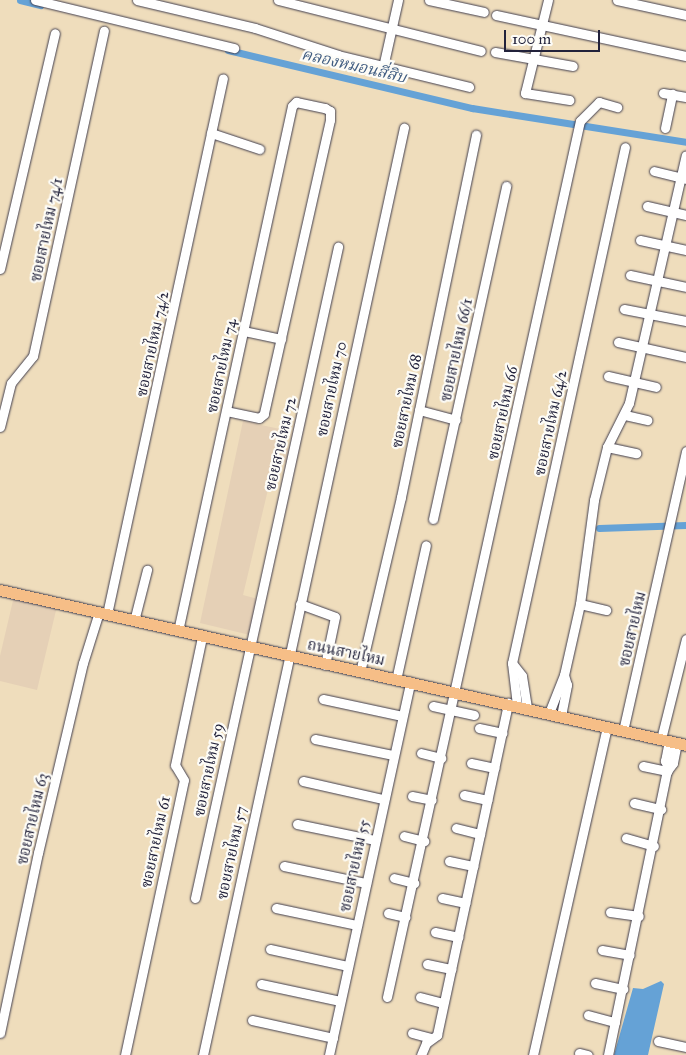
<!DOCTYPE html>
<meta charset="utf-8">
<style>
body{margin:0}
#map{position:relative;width:686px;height:1055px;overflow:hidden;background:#efddbc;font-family:"IM FELL Great Primer","Noto Serif Thai",serif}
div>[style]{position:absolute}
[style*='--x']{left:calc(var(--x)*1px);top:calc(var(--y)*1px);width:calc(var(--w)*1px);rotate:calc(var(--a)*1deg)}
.built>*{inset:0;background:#e5d0b6}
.water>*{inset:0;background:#65a2d6}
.canal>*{height:7px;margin:-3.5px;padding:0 3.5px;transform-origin:3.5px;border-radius:3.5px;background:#65a2d6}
.roads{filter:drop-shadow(0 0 1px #413e4e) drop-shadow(0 0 1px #413e4e)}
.minor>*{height:9px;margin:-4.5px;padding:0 4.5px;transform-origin:4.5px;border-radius:4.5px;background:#fff}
.major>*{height:11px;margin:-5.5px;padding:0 5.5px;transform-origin:5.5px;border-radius:5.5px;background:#f6be87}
span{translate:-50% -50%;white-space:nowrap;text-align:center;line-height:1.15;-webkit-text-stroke:4.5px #fdfcf7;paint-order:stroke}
.street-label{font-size:15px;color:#22223b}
.water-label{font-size:16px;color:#405c81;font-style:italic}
.scale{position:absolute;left:504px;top:30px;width:96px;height:22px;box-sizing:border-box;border:2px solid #22223b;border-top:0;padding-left:6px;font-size:15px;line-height:18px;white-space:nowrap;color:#22223b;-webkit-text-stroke:4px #fdfcf7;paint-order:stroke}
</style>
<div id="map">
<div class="built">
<div style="clip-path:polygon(243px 421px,280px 429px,277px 446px,291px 449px,288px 463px,275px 460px,243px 595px,258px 599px,250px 635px,200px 623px)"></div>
<div style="clip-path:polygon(15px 592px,58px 602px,37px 690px,0 681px,0 656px)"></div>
</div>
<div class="water">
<div style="clip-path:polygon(661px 981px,664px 984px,648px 1055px,614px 1055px,633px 988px,643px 989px)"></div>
</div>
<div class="canal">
<div style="--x:20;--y:0;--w:21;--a:14"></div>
<div style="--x:228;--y:50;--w:251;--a:13.4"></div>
<div style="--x:472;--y:108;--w:217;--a:9"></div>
<div style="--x:599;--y:528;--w:87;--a:-2"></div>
</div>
<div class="roads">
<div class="minor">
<div style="--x:35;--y:0;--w:205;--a:13.6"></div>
<div style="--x:137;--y:0;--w:121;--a:13.3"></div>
<div style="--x:255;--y:28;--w:87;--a:18"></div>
<div style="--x:338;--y:55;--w:135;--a:13.7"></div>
<div style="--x:278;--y:0;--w:209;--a:14.1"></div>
<div style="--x:429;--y:0;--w:56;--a:12.3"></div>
<div style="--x:548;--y:0;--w:96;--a:103.9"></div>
<div style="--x:525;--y:93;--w:45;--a:9"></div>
<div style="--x:617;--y:0;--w:71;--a:12.3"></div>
<div style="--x:496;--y:15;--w:194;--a:12.2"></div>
<div style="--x:495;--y:52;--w:79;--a:10.2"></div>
<div style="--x:383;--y:67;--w:69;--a:-77.4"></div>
<div style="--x:663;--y:93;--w:23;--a:10"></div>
<div style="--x:665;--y:128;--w:35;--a:-78"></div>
<div style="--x:211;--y:133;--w:51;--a:18.4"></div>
<div style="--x:654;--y:171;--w:33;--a:14"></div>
<div style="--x:647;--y:206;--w:40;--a:13"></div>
<div style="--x:640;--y:240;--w:47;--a:12.3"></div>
<div style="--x:0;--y:269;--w:242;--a:-76.9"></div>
<div style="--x:630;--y:275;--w:57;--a:12.1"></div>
<div style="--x:624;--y:309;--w:63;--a:11"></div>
<div style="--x:244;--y:331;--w:38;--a:12"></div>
<div style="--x:618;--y:342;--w:70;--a:12.4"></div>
<div style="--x:608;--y:376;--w:49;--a:12.9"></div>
<div style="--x:419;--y:410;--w:38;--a:15"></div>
<div style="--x:625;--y:415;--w:23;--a:13"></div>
<div style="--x:0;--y:427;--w:45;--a:-76"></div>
<div style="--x:11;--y:383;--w:35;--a:-51"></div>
<div style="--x:33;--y:356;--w:333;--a:-77.7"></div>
<div style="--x:607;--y:447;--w:30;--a:12"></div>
<div style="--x:433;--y:519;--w:341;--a:-77.6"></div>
<div style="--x:300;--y:604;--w:37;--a:20"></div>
<div style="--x:335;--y:617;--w:49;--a:101.8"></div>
<div style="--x:580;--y:604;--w:27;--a:13"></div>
<div style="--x:107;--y:614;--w:548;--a:-77.79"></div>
<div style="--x:134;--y:621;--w:53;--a:-75.7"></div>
<div style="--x:178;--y:631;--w:537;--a:-77.75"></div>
<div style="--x:292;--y:106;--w:6;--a:-45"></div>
<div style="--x:296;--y:102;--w:30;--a:12"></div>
<div style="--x:325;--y:108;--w:6;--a:31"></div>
<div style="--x:330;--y:111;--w:9;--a:90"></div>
<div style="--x:330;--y:120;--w:301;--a:102.7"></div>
<div style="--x:264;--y:414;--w:6;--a:141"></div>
<div style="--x:259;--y:418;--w:33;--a:-168"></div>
<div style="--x:512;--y:663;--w:16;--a:52"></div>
<div style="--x:522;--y:676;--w:32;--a:81"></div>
<div style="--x:360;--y:672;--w:180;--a:-76.8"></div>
<div style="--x:401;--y:497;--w:370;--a:-78.3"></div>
<div style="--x:396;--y:680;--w:138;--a:-77.5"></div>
<div style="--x:323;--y:699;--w:81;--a:12.1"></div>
<div style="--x:517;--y:705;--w:42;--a:-96.8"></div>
<div style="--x:512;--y:663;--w:528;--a:-77.65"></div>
<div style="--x:433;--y:706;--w:42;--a:12.4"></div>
<div style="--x:549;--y:713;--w:41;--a:-68.5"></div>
<div style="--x:564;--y:675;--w:73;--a:-77.3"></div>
<div style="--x:580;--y:604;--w:105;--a:-82.3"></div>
<div style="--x:594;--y:500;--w:55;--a:-76.2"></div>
<div style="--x:607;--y:447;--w:49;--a:-63.4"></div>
<div style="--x:629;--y:403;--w:254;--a:-77.1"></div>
<div style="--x:561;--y:716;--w:32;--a:-79"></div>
<div style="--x:567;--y:685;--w:10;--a:-107"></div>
<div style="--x:479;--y:728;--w:24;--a:12"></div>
<div style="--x:623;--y:731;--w:287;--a:-77.3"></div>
<div style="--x:315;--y:739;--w:80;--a:11.6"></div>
<div style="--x:661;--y:739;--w:103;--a:-76"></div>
<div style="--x:421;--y:753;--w:21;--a:14"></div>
<div style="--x:471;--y:763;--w:24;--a:12"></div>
<div style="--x:643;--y:766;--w:25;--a:12"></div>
<div style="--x:668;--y:767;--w:7;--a:-117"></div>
<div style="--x:665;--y:761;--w:20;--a:-79"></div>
<div style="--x:303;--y:781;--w:82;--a:12.7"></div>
<div style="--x:464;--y:795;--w:24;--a:12"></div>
<div style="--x:412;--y:796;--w:20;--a:11"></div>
<div style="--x:634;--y:803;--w:28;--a:13"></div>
<div style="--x:297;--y:824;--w:80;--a:11.6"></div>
<div style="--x:456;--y:828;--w:25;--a:14"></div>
<div style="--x:404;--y:836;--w:21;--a:14"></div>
<div style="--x:626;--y:838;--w:29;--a:16"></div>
<div style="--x:449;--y:861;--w:25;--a:12"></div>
<div style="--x:284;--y:866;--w:84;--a:11.7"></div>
<div style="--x:394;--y:878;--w:21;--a:14"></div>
<div style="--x:195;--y:898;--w:667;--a:-77.61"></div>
<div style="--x:442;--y:898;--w:24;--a:12"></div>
<div style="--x:276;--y:908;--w:83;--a:11.9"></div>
<div style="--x:610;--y:912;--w:29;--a:8"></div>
<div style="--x:388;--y:913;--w:18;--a:13"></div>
<div style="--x:435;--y:932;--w:24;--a:12"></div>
<div style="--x:270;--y:949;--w:80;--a:12.3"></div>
<div style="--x:602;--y:950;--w:28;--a:10"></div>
<div style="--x:427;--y:964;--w:25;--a:12"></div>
<div style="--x:595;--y:983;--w:29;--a:12"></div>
<div style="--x:261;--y:984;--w:81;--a:12.1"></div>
<div style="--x:387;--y:997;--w:897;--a:-77.58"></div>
<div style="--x:580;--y:121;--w:27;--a:-45"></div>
<div style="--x:599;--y:102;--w:19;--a:16"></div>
<div style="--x:420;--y:997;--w:24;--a:15"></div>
<div style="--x:588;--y:1015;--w:28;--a:15"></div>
<div style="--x:252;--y:1020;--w:83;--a:12.5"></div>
<div style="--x:0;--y:1033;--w:184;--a:-78.1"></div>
<div style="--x:38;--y:853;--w:195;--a:-76.7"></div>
<div style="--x:83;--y:663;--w:53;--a:-72.6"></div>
<div style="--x:412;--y:1033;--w:20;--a:15"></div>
<div style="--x:658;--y:1041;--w:29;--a:12"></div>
<div style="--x:579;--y:1053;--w:9;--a:13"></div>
<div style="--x:125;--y:1055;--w:281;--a:-77.9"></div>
<div style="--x:184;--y:780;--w:17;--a:-121"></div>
<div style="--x:175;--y:765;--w:131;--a:-78.1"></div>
<div style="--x:203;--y:1055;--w:949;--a:-77.77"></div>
<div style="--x:329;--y:1055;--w:382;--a:-77.7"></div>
<div style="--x:421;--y:1055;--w:13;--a:-67"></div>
<div style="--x:426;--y:1043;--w:14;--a:-36"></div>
<div style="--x:437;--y:1035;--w:340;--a:-77.9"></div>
<div style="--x:533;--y:1055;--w:336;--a:-77.3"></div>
<div style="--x:608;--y:1055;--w:290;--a:-78.3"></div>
<div style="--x:667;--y:771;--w:10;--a:-53"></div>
<div style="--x:673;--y:763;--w:20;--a:-79"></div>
</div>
<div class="major">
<div style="--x:0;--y:590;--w:703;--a:12.73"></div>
</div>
</div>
<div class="street-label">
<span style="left:47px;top:230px;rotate:-78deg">ซอยสายไหม 74/1</span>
<span style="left:153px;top:344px;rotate:-78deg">ซอยสายไหม 74/2</span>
<span style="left:457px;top:350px;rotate:-78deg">ซอยสายไหม 66/1</span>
<span style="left:222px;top:366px;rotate:-78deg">ซอยสายไหม 74</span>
<span style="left:332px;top:389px;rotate:-78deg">ซอยสายไหม 70</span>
<span style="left:407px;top:401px;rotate:-78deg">ซอยสายไหม 68</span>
<span style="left:503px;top:413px;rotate:-78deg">ซอยสายไหม 66</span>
<span style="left:551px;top:423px;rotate:-78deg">ซอยสายไหม 64/2</span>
<span style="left:281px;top:444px;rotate:-77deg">ซอยสายไหม 72</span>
<span style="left:633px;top:629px;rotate:-77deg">ซอยสายไหม</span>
<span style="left:346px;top:653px;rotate:12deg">ถนนสายไหม</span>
<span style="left:209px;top:770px;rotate:-78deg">ซอยสายไหม 59</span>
<span style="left:33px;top:819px;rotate:-77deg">ซอยสายไหม 63</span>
<span style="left:156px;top:842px;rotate:-78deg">ซอยสายไหม 61</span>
<span style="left:232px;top:853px;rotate:-78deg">ซอยสายไหม 57</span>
<span style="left:355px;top:866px;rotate:-78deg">ซอยสายไหม 55</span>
</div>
<div class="water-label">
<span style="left:354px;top:66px;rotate:13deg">คลองหมอนสี่สิบ</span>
</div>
<div class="scale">100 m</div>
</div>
